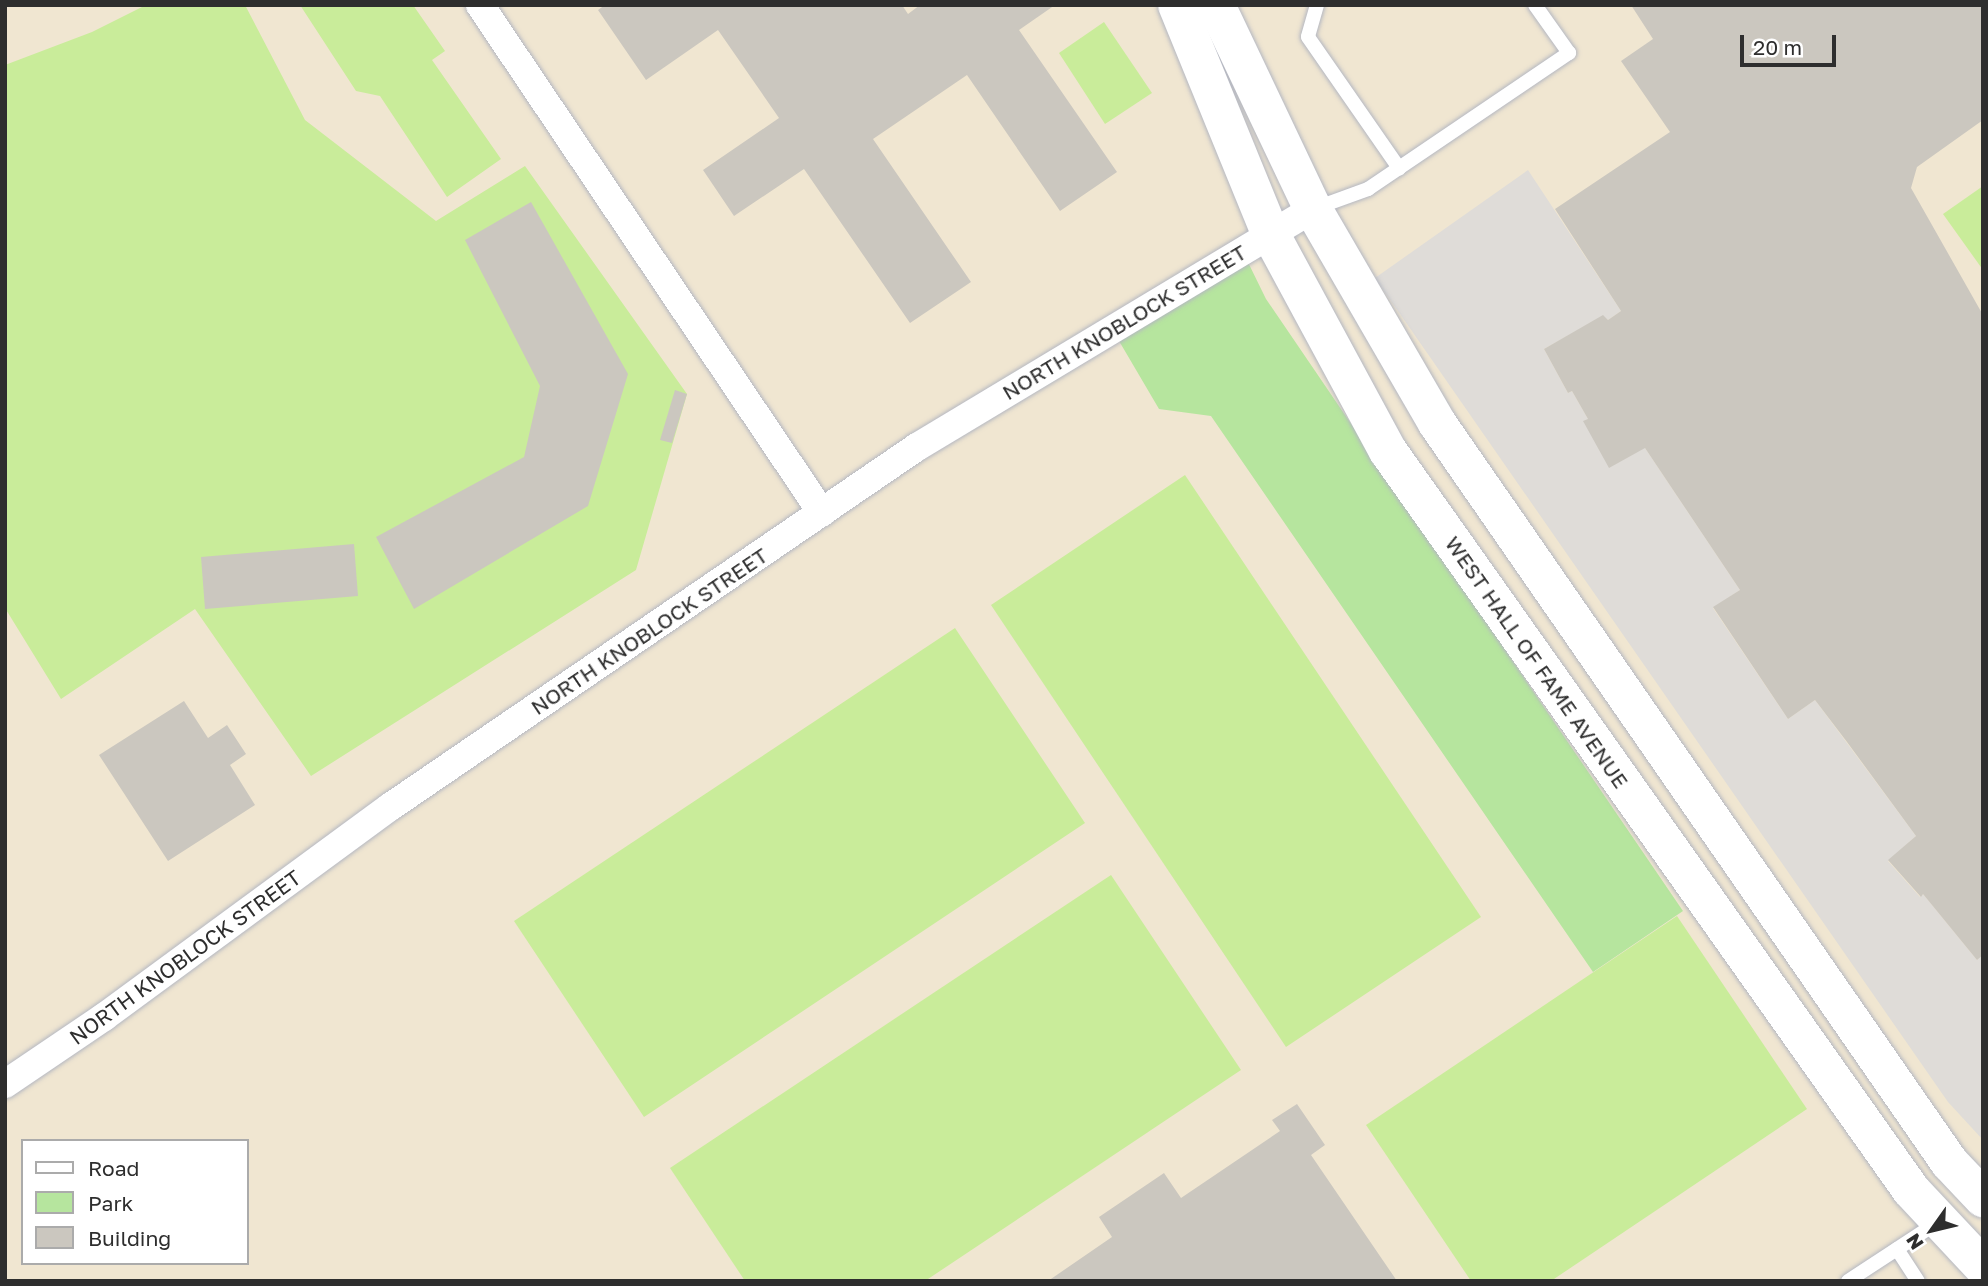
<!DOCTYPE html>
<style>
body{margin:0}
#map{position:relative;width:1988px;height:1286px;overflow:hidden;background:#efe9e1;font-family:"Golos Text",sans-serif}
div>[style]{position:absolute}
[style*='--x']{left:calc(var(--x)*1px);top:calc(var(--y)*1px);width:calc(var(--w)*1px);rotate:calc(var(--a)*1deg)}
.education>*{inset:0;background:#f0e6d1}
.green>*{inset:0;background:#b6e59e}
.pitch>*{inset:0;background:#c9ec9a}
.plaza>*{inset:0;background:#dfdcd8}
.building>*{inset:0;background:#cbc7bf}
.roads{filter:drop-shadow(0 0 2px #b4b7c1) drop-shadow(0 0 2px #b4b7c1)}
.service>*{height:14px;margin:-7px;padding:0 7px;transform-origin:7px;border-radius:7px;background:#fff}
.minor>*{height:28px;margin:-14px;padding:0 14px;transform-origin:14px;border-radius:14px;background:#fff}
.secondary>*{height:38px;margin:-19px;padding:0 19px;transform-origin:19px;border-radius:19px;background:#fff}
span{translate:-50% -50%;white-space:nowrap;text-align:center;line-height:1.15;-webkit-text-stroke:6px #fff;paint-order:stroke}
.street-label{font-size:21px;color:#2e2e2e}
.frame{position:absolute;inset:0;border:7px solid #2e2e2e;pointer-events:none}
.legend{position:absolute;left:21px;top:1139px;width:228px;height:126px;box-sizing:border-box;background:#fff;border:2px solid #ababab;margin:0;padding:9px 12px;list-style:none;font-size:21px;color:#2e2e2e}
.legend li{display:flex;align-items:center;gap:14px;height:35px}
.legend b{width:35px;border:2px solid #ababab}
.north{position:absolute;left:1897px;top:1195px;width:70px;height:70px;-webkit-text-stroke:5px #fff;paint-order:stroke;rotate:236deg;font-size:19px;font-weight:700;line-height:28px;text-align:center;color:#2e2e2e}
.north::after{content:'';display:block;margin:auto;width:24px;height:32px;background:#2e2e2e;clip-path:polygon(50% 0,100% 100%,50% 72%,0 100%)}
.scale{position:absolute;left:1740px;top:35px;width:96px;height:32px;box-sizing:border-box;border:4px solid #2e2e2e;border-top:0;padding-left:9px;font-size:21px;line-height:24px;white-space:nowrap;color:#2e2e2e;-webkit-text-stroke:5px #fff;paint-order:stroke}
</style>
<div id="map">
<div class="education">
<div style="clip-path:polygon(evenodd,5px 5px,1983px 5px,1983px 1281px,5px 1281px,5px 5px,23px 1141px,247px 1141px,247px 1263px,23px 1263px,23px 1141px)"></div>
</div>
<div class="green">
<div style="clip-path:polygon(1242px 250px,1266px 299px,1683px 911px,1593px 972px,1211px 416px,1159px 409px,1112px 329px)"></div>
</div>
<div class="pitch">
<div style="clip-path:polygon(146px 5px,245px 5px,305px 120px,436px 221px,525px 166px,687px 394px,636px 570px,311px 776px,195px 609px,61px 699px,5px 608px,5px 65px,92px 32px)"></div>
<div style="clip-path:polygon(300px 5px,413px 5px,445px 51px,432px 60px,501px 159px,447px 197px,380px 96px,356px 91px)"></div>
<div style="clip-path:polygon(1104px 22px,1152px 93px,1105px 124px,1059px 53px)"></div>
<div style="clip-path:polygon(1983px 186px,1983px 270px,1943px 214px)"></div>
<div style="clip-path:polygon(1185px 475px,1481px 917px,1286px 1047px,991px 605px)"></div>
<div style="clip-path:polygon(955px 628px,1085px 823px,644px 1117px,514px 921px)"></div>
<div style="clip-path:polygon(1111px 875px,1241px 1070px,925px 1281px,745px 1281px,670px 1168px)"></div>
<div style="clip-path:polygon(1677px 916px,1807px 1109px,1551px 1281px,1471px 1281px,1366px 1125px)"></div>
</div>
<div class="plaza">
<div style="clip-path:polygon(1528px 170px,1621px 311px,1608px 320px,1603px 316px,1544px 349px,1568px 393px,1572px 391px,1588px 419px,1645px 448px,1740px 590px,1713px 608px,1788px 719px,1815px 700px,1916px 836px,1888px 861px,1920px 897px,1923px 894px,1977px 960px,1983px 955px,1983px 1140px,1948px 1102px,1375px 278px)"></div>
</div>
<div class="building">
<div style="clip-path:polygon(605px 5px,902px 5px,908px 14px,920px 5px,1055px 5px,1019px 30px,1117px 172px,1060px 211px,967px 75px,873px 139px,971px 282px,910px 323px,804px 169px,734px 216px,703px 170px,779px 118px,718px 30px,646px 80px,598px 10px)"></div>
<div style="clip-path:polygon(1631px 5px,1983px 5px,1983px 120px,1917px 167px,1911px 188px,1983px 315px,1983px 955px,1977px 960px,1923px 894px,1921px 897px,1888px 860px,1916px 836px,1847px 742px,1815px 700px,1788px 719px,1713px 607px,1740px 590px,1645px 448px,1609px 468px,1583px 421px,1588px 419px,1572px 391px,1568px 393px,1544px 349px,1603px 315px,1608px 320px,1621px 311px,1555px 209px,1670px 132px,1621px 61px,1653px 39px)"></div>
<div style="clip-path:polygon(531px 202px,628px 374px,588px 506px,414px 609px,376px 537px,524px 457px,540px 386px,465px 240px)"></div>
<div style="clip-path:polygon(675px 390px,687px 394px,672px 443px,660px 440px)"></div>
<div style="clip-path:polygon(354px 544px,358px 596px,205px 609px,201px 557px)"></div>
<div style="clip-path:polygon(184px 701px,208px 738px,227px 725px,246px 754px,230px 765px,255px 805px,168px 861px,99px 755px)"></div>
<div style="clip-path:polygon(1297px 1104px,1325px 1145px,1311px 1155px,1397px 1281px,1048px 1281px,1112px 1237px,1099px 1217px,1164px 1173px,1181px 1198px,1280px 1131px,1272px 1120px)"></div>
</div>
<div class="roads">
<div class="service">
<div style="--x:1317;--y:5;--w:33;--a:106"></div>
<div style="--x:1308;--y:37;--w:160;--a:55.2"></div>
<div style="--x:1313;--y:209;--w:59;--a:-20"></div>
<div style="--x:1368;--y:189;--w:243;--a:-34.1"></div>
<div style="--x:1569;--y:53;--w:59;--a:-125.3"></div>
<div style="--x:1897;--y:1249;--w:38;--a:57"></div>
<div style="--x:1848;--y:1281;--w:108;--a:-33.2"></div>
</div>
<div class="minor">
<div style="--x:480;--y:5;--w:612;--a:56.05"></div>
<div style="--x:5;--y:1084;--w:120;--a:-34.1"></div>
<div style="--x:104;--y:1017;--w:355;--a:-36.3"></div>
<div style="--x:390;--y:807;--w:638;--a:-34.34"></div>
<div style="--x:917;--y:447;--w:462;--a:-31"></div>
</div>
<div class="secondary">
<div style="--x:1177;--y:5;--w:246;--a:67.8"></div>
<div style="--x:1270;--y:233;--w:248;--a:61.6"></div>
<div style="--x:1388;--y:451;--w:905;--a:54.71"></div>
<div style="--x:1911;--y:1190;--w:105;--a:46.9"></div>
<div style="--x:1216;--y:5;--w:226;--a:64.6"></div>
<div style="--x:1313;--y:209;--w:247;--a:59.9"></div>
<div style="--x:1437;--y:423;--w:899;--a:55.28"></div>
<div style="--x:1949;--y:1162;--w:50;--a:46.6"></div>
</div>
</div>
<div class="street-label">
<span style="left:1124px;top:322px;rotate:-31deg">NORTH KNOBLOCK STREET</span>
<span style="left:649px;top:631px;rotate:-34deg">NORTH KNOBLOCK STREET</span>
<span style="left:1537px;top:662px;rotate:55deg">WEST HALL OF FAME AVENUE</span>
<span style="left:185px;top:957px;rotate:-36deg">NORTH KNOBLOCK STREET</span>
</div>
<div class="frame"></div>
<ul class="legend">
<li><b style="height:9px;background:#fff"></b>Road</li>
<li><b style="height:19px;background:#b6e59e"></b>Park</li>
<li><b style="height:19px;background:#cbc7bf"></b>Building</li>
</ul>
<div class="north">N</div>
<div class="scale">20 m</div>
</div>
